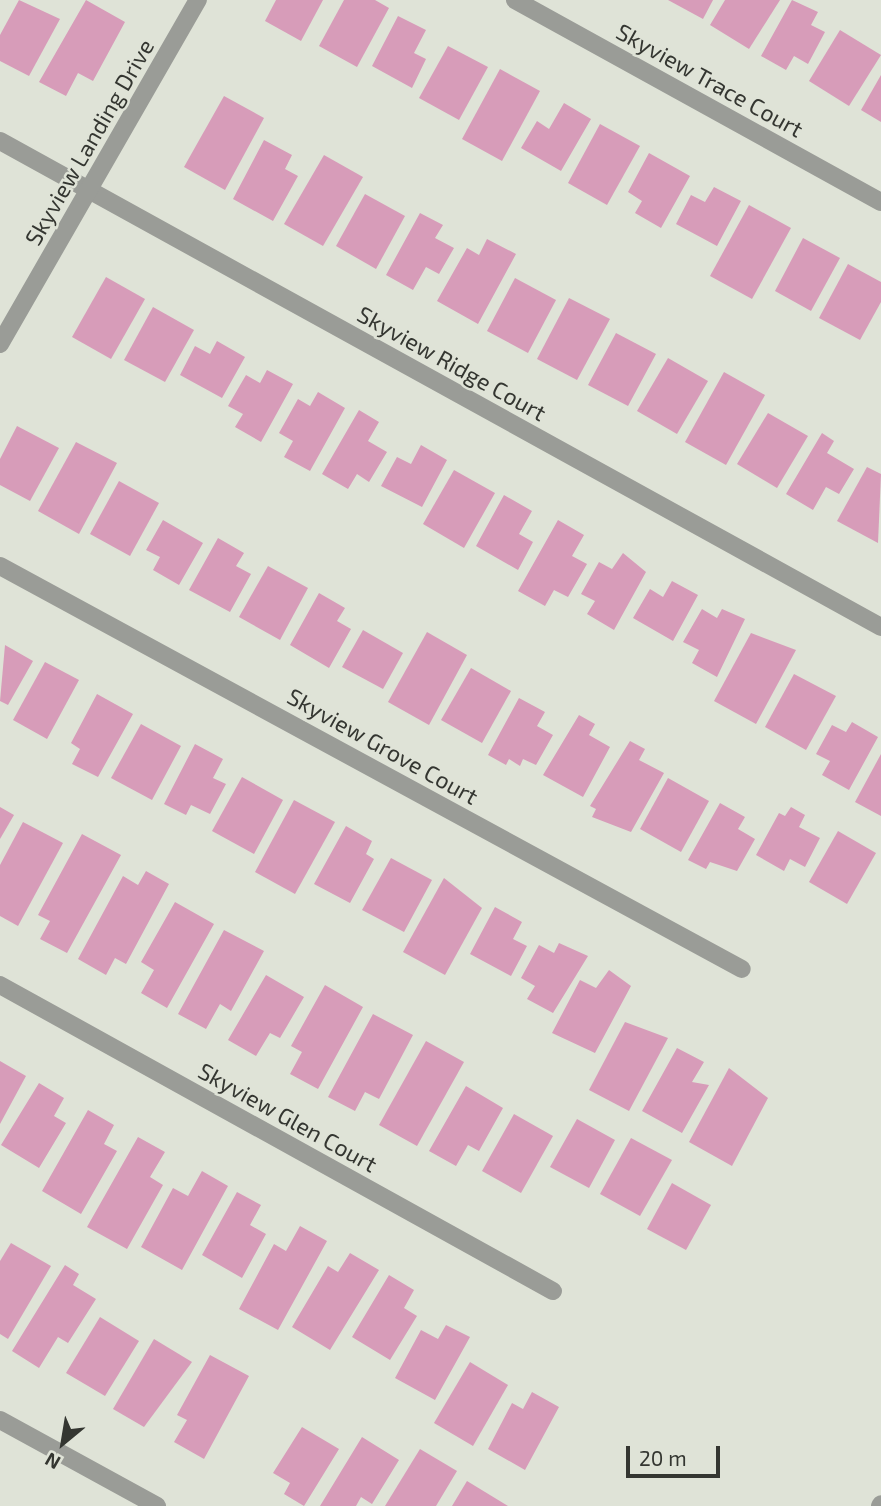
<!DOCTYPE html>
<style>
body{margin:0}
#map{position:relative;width:881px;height:1506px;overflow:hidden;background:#dfe3d7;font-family:"Exo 2",sans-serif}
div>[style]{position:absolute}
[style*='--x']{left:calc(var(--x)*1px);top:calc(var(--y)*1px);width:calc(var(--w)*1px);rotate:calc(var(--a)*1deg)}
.building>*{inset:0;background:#d79cb9}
.minor>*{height:18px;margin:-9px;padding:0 9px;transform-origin:9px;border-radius:9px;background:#9a9c97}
span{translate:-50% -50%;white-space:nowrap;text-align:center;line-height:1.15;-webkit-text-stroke:5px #dfe3d7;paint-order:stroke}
.street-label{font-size:23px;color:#343631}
.north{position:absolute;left:28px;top:1408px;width:70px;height:70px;-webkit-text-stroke:5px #dfe3d7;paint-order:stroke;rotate:210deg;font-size:19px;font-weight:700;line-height:28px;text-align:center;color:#343631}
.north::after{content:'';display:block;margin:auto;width:24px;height:32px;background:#343631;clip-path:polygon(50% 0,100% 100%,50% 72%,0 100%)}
.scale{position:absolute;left:626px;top:1446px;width:94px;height:32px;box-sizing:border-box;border:4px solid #343631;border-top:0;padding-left:9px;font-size:21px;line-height:24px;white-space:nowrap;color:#343631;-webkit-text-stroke:5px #dfe3d7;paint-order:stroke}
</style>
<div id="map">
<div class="building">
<div style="clip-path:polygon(19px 0,60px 19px,29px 76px,0 61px,0 35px)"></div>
<div style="clip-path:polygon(86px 0,125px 22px,93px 81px,78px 73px,66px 96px,39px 82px)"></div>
<div style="clip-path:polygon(276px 0,323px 0,301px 41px,265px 21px)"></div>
<div style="clip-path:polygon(344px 0,375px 0,389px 8px,357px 67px,319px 46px)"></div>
<div style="clip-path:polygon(668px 0,713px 0,703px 19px)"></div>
<div style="clip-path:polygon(725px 0,780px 0,749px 49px,710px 25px)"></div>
<div style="clip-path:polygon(792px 0,818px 12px,811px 25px,825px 32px,808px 64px,794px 56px,786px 70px,761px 56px)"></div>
<div style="clip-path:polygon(398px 16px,426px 30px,414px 53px,426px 59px,412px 88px,372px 66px)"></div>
<div style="clip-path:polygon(840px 30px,881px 55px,849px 106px,809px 81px)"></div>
<div style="clip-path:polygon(448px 46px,488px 67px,459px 120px,419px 98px)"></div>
<div style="clip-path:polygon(500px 69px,540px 91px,502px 161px,462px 139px)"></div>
<div style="clip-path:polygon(881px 75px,881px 122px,861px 110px)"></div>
<div style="clip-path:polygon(224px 96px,264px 118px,225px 190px,184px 167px)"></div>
<div style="clip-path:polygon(564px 103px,591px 119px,561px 171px,521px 148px,537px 121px,549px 129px)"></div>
<div style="clip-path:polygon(600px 124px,640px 146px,607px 205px,568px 183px)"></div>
<div style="clip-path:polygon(264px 140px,292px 155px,285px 169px,298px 176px,273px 221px,233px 199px)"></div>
<div style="clip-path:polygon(649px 153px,690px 176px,661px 228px,635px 213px,642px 201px,628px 192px)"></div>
<div style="clip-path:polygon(324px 155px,363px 177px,323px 246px,284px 224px)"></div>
<div style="clip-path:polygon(714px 187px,741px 201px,717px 246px,676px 224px,691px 195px,705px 202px)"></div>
<div style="clip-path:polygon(365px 194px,405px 216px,376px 269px,336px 246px)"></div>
<div style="clip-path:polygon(749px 205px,791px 228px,752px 299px,710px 276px)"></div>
<div style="clip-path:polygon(420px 213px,443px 225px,435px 238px,454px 248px,439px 274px,426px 267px,413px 290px,386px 275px)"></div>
<div style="clip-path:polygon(803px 238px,840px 258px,811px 311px,775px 291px)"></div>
<div style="clip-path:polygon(487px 239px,516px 254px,478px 324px,437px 301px,467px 248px,479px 255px)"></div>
<div style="clip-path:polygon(848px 264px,881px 282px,881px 302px,860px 340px,819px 318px)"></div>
<div style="clip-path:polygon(106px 277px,145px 299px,111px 359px,72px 337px)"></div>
<div style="clip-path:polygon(515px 278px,556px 300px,528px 353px,487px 331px)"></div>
<div style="clip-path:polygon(569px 298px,610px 319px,577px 380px,537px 359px)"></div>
<div style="clip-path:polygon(153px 307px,194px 330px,165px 382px,124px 360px)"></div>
<div style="clip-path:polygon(616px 333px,656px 354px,628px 406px,588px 385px)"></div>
<div style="clip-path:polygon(217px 341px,245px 357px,222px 398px,180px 375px,195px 346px,210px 354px)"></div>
<div style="clip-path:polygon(668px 358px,708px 381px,677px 434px,637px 411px)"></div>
<div style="clip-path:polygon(267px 370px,293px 384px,261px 442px,235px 427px,243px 414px,228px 406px,246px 375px,260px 383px)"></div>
<div style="clip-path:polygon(724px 372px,765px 395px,726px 465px,685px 442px)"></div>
<div style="clip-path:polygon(318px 392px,345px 408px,310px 471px,284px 457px,293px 441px,279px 433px,298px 399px,310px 406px)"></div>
<div style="clip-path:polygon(359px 410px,379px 422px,368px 441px,387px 452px,369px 482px,357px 474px,348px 489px,322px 474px)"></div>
<div style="clip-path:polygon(768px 413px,808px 436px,777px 488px,737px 464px)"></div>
<div style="clip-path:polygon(17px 426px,59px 448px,30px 501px,0 485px,0 459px)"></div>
<div style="clip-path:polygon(822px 433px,834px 441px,827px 453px,854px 469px,839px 494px,826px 487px,813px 510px,786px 494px)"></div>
<div style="clip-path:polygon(76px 442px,117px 463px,79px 534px,38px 511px)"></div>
<div style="clip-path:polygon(421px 445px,447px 460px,422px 507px,381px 486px,397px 457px,411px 464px)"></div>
<div style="clip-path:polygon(867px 467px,881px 474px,878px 543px,837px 521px)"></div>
<div style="clip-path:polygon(454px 470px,495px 493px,464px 548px,423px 524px)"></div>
<div style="clip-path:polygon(119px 481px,159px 503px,130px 556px,90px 534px)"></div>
<div style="clip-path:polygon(504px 495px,532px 511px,519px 534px,533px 542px,518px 570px,476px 546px)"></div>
<div style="clip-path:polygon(163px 520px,203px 543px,179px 585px,153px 570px,160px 557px,146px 550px)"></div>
<div style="clip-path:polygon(558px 520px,584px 535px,572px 556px,587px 564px,568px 597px,554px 590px,545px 606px,518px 591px)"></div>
<div style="clip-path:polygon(218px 538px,244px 553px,236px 566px,251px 574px,230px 612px,189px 590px)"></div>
<div style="clip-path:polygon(623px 553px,646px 572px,614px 630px,587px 614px,595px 601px,581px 594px,599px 562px,612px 569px)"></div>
<div style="clip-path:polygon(268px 566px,308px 588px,280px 640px,239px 617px)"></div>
<div style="clip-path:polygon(672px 581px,698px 595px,673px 641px,633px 618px,650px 589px,663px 597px)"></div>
<div style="clip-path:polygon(319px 593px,345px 608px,337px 621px,351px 629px,329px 668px,290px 645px)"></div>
<div style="clip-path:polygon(702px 609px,717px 618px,722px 609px,745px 619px,717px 677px,692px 663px,699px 650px,683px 642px)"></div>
<div style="clip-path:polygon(363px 630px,403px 653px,383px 689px,342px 667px)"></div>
<div style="clip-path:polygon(427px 632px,467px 655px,429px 725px,388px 702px)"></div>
<div style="clip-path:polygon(751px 633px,796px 650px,756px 724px,714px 701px)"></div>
<div style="clip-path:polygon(5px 645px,33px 661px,8px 705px,0 701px)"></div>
<div style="clip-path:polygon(45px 662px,79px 680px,47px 739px,13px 720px)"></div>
<div style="clip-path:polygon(471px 668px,511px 691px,482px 743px,441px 720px)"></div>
<div style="clip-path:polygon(794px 674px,836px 696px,806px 750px,765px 727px)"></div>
<div style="clip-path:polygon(97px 694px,133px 714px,98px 777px,72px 764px,80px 749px,71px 743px)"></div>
<div style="clip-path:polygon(519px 698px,545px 712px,537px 726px,553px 735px,536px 765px,523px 759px,520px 766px,509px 759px,506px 765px,488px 755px)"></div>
<div style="clip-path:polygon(579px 715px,595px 724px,589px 735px,610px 747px,583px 797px,543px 775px)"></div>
<div style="clip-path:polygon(852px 722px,878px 737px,849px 790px,822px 775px,830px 761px,816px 754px,832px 725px,846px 732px)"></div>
<div style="clip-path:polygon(141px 724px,181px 746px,152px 800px,111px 778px)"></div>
<div style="clip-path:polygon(630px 741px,645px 749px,639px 760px,664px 773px,631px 832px,592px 817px,596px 809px,590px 806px)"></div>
<div style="clip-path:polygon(195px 744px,223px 759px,213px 778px,226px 784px,210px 814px,191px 805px,186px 815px,164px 804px)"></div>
<div style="clip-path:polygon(881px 754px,881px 816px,855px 802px)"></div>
<div style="clip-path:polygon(242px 777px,283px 800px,254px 854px,212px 831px)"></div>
<div style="clip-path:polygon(668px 778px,709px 801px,681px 852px,640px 829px)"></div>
<div style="clip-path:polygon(294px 800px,335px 822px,295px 894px,255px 872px)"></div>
<div style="clip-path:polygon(720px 803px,745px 817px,738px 829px,755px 839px,737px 871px,710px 862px,706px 869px,688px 860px)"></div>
<div style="clip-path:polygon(0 807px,14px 815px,0 839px)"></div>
<div style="clip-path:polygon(791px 807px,805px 815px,799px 827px,820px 838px,805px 867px,790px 859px,784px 871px,756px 855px,779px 813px,785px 816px)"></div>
<div style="clip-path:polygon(23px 822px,63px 843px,18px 926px,0 916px,0 865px)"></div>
<div style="clip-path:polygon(346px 826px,372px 841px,366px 854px,374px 859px,350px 903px,314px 884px)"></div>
<div style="clip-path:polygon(838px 831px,876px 853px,847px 904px,809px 882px)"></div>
<div style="clip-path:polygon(82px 834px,121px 855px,67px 953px,40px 939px,50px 921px,38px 915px)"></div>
<div style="clip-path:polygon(391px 858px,432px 880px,404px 932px,362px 910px)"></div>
<div style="clip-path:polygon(146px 871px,169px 884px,126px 964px,115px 958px,106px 975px,78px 959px,123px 876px,138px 885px)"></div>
<div style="clip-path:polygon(444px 878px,482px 908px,445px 975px,403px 952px)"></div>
<div style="clip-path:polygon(175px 902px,214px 924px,167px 1008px,141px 993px,154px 970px,141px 962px)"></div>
<div style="clip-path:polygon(495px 907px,522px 922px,513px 939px,527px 946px,511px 976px,470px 954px)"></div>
<div style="clip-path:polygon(224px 930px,264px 951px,231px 1011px,220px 1004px,206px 1029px,178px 1014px)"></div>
<div style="clip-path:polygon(559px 943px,588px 956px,553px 1013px,527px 999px,535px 986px,521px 978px,539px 945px,554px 953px)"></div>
<div style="clip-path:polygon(609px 970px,631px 986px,595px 1053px,552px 1033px,580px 980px,596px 988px)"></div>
<div style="clip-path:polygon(266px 975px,304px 997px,280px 1038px,270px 1033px,256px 1056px,228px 1040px)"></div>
<div style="clip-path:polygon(325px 985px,363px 1007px,318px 1089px,290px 1074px,302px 1052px,291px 1046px)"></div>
<div style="clip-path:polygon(373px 1014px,413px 1035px,379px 1099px,365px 1092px,355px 1111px,328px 1097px)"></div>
<div style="clip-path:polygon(625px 1022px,668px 1038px,629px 1111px,589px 1090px)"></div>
<div style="clip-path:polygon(426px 1041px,464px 1062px,417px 1146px,379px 1125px)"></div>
<div style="clip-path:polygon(677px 1048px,704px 1062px,692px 1082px,709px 1085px,682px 1133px,642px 1111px)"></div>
<div style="clip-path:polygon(0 1061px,26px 1076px,0 1124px)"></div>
<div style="clip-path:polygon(729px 1068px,768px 1098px,732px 1166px,689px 1142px)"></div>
<div style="clip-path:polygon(39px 1083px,64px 1098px,54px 1116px,66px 1123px,39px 1168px,1px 1145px)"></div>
<div style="clip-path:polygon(466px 1086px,503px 1108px,479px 1151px,468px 1145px,456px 1166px,429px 1151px)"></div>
<div style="clip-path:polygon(88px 1110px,114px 1125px,104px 1144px,117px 1151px,81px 1214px,42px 1191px)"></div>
<div style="clip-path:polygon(514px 1114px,553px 1136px,521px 1193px,482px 1171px)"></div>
<div style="clip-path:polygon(577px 1119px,615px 1140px,589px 1188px,550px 1167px)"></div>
<div style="clip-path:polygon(138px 1137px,165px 1152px,150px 1177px,163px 1185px,127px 1249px,87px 1227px)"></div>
<div style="clip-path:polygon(631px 1138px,672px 1160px,640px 1216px,600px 1194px)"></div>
<div style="clip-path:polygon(202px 1171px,228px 1186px,182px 1270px,141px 1247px,173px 1188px,188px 1196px)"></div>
<div style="clip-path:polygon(672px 1183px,711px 1205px,686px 1250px,647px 1229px)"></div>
<div style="clip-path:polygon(237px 1192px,261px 1205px,250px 1225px,266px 1234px,242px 1278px,202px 1255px)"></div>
<div style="clip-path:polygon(300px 1226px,327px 1241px,278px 1330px,239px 1309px,274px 1244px,286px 1251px)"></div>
<div style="clip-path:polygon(11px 1243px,51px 1266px,8px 1339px,0 1334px,0 1261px)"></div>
<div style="clip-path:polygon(350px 1253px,379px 1270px,330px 1350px,292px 1327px,328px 1266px,338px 1272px)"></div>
<div style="clip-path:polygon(65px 1265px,79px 1274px,73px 1285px,96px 1299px,68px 1343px,58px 1337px,39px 1368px,12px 1351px)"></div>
<div style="clip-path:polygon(389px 1275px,414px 1290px,404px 1308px,417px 1316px,390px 1360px,352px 1337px)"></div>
<div style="clip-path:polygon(100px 1317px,139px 1341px,105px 1396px,66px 1373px)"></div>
<div style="clip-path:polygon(446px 1325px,470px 1337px,435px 1400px,395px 1378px,421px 1330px,438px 1339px)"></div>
<div style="clip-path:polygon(154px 1339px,192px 1362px,144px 1427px,113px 1409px)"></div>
<div style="clip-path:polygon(210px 1355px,249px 1376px,204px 1459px,174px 1442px,187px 1420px,177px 1415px)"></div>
<div style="clip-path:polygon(470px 1362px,508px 1385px,473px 1446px,434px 1423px)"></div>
<div style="clip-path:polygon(532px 1392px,559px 1407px,525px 1470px,488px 1449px,512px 1403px,523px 1409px)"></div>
<div style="clip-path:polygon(302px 1427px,339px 1449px,304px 1506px,284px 1494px,290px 1483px,273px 1473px)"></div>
<div style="clip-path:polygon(362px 1437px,399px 1460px,372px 1504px,361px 1497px,356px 1506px,320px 1506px)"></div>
<div style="clip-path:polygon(420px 1449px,457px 1471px,436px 1506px,385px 1506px)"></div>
<div style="clip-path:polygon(467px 1481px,508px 1506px,452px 1506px)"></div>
</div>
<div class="minor">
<div style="--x:515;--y:0;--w:418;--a:28.9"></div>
<div style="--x:0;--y:141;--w:1006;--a:28.88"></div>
<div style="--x:0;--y:344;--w:397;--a:-60.1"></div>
<div style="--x:0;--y:566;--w:844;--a:28.51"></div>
<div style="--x:0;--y:985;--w:632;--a:28.96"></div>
<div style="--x:0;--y:1420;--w:179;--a:28.7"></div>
<div style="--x:880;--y:1506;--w:2;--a:-63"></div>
</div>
<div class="street-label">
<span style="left:710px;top:80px;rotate:29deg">Skyview Trace Court</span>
<span style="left:89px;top:142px;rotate:-60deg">Skyview Landing Drive</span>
<span style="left:452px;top:363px;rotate:29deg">Skyview Ridge Court</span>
<span style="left:383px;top:746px;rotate:29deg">Skyview Grove Court</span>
<span style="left:288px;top:1117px;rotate:29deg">Skyview Glen Court</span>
</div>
<div class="north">N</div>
<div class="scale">20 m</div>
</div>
